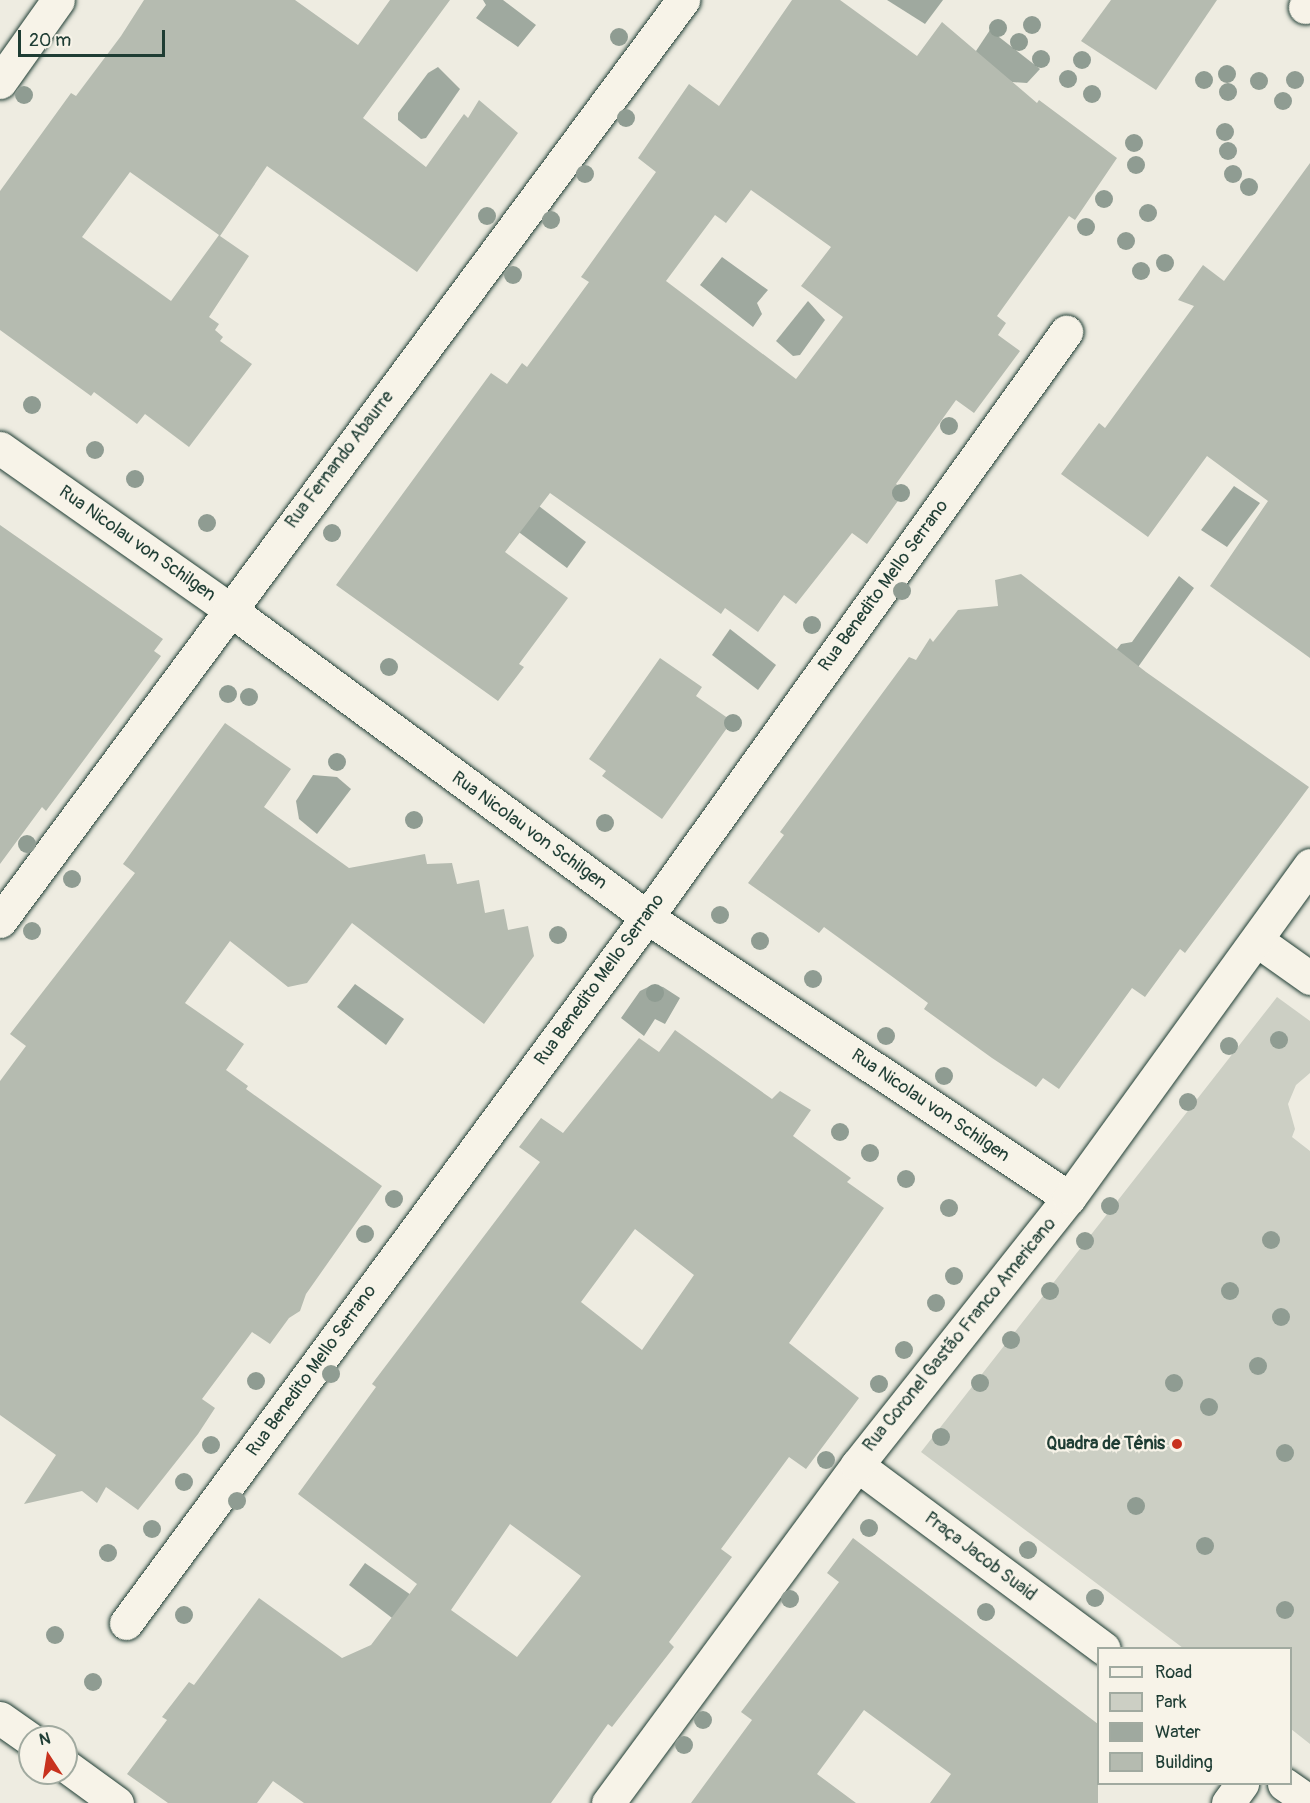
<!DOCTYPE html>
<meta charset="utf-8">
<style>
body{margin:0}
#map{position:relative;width:1310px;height:1803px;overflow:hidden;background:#eeece1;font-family:Pangolin,sans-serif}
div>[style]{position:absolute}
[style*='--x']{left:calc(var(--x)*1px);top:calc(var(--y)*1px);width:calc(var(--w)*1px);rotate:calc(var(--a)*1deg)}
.green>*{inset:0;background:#cccfc4}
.water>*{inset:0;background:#9fa99f}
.building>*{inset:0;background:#b5bbb0}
.roads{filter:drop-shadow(0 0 2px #1f3d34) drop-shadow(0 0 2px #1f3d34)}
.minor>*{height:33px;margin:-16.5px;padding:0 16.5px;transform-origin:16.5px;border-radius:16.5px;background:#f7f3e8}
.trees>*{width:18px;height:18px;margin:-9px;border-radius:50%;background:#8f9c92}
.dots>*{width:16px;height:16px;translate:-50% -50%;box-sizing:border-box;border:3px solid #f7f3e8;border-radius:50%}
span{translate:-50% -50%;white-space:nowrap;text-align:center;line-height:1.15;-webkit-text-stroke:4.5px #f7f3e8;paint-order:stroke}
.street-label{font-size:18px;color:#1f3d34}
.poi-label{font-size:18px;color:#1f3d34;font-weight:700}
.right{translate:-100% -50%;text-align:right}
.legend{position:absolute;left:1097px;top:1647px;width:195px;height:138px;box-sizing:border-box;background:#f7f3e8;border:2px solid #a1aaa0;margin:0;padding:8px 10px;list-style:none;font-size:18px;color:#1f3d34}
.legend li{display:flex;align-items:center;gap:12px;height:30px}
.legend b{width:30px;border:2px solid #a1aaa0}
.north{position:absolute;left:18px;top:1725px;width:60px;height:60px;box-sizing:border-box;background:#f7f3e8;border:2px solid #a1aaa0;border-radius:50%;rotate:348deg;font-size:16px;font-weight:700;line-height:24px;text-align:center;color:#1f3d34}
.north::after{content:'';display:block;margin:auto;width:21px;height:27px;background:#c8321e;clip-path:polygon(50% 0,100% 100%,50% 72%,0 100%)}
.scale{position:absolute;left:18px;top:30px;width:147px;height:27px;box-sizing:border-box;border:3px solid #1f3d34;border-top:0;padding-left:8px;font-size:18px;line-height:21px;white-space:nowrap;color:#1f3d34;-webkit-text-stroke:4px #f7f3e8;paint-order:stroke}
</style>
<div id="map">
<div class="green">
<div style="clip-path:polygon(1277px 997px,1310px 1021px,1310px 1073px,1296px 1085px,1288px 1104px,1295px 1129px,1292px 1137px,1310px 1151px,1310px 1744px,1291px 1729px,1290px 1648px,1183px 1648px,921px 1452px)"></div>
</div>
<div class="water">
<div style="clip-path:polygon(483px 0,503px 0,536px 25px,518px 47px,476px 18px,486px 5px)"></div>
<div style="clip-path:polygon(887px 0,943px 0,925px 24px)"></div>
<div style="clip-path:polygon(990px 30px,1040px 69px,1027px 83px,1012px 82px,972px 57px)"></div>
<div style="clip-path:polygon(438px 67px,460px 89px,426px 138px,421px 139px,398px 120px,398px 113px,428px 73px)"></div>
<div style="clip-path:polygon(722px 257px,768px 290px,757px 303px,762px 314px,753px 327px,700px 285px)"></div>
<div style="clip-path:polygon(808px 301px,825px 320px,800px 355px,793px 356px,776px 341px)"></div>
<div style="clip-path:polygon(1234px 486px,1260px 503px,1227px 547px,1201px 530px)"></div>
<div style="clip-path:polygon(535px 503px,586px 542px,567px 568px,516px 530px)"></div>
<div style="clip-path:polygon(1179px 576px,1194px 588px,1119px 694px,1096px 676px,1121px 644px,1132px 642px)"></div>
<div style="clip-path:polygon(730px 629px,776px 665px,758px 690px,712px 655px)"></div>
<div style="clip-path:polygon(313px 775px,337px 777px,351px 789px,317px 834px,299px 819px,296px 801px)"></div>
<div style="clip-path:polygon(355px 984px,404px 1019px,386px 1045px,337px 1007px)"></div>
<div style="clip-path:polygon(652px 985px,663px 987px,680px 998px,665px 1024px,655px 1019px,644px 1036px,621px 1018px,640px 991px)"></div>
<div style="clip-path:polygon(365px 1563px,411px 1595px,396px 1621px,349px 1585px)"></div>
</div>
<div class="building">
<div style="clip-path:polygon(evenodd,144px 0,295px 0,358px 45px,390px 0,450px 0,363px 118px,426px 167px,464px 114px,468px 118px,479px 100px,518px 133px,417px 272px,267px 166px,220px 236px,249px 256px,209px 317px,219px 324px,215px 330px,223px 337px,220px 341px,252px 364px,189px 447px,145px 414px,137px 424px,94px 392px,91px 396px,0 330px,0 191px,71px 93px,76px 96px,121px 36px,144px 0,130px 172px,219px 235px,171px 301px,82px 237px,130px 172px)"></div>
<div style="clip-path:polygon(evenodd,792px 0,840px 0,917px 56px,942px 22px,1037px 103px,1039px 100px,1117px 158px,1075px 220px,1069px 216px,997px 316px,1006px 323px,998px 335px,1020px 351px,974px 413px,956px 400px,896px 484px,905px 491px,867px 544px,852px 533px,796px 604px,784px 595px,758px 632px,725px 608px,721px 614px,550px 493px,505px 552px,568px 598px,519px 664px,524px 667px,498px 701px,336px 585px,491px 373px,507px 384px,522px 363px,527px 367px,589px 282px,581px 277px,656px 172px,638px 158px,689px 84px,719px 106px,792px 0,751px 190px,831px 247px,801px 286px,843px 317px,796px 379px,666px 281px,715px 215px,726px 223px,751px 190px)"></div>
<div style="clip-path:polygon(1111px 0,1217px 0,1156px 90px,1081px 41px)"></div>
<div style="clip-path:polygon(1310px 163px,1310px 658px,1210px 586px,1268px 501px,1207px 456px,1148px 537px,1061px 474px,1099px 423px,1105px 428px,1194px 306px,1178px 300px,1203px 265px,1224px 281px)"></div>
<div style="clip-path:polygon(0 525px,163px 639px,154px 651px,161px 656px,46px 811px,42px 807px,0 864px)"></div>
<div style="clip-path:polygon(1021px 574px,1146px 672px,1309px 787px,1185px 953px,1180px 949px,1145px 997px,1132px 988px,1059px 1089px,1043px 1078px,1036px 1087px,992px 1058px,924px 1009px,928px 1003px,890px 975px,824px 927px,819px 933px,748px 883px,784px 835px,780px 832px,909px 657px,916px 660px,930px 638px,933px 642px,958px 610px,998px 606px,995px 580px)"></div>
<div style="clip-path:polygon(660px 658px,702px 687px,696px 696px,732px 721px,662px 819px,602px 776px,606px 771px,589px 759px)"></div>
<div style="clip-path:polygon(225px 723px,291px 769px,264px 807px,349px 868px,425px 854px,427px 864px,452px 863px,457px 884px,479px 880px,485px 913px,504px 909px,508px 930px,528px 926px,534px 956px,484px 1024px,352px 923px,307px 983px,288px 987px,230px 941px,185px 1003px,244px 1044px,226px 1070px,248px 1086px,246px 1089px,382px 1186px,306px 1294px,300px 1311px,289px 1318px,270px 1344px,252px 1332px,202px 1399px,215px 1408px,198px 1434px,138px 1510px,106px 1487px,97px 1503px,82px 1491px,24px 1504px,56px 1455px,0 1415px,0 1081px,26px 1046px,10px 1034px,135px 873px,123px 864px)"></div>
<div style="clip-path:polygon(evenodd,675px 1030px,772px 1099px,780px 1091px,811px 1110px,793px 1136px,851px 1178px,847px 1182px,884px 1208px,789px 1343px,859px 1398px,806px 1469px,789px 1457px,721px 1549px,732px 1557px,669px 1642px,674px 1647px,612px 1727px,608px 1724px,551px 1803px,304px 1803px,273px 1781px,257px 1803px,168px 1803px,127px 1774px,167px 1720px,162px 1717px,189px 1682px,194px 1685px,259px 1598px,342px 1658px,371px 1645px,417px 1584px,298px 1494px,376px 1387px,372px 1384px,540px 1162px,519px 1147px,541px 1118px,563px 1133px,639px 1038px,659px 1052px,675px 1030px,635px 1229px,694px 1275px,642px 1350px,581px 1302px,635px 1229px,675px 1030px,510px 1524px,581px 1576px,517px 1657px,451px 1610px,510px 1524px)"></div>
<div style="clip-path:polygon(853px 1538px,1098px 1724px,1098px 1803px,930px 1803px,951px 1774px,864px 1710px,817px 1774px,856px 1803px,691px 1803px,752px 1720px,741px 1712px,839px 1582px,827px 1573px)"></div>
</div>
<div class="roads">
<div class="minor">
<div style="--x:1305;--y:7;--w:9;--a:-54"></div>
<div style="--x:0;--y:82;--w:100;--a:-54.7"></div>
<div style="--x:0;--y:448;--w:280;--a:35.1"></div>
<div style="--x:229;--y:609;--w:519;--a:36.38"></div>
<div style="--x:647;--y:917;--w:507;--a:33.66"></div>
<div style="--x:0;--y:921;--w:1147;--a:-53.44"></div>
<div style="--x:1258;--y:941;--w:64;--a:35.4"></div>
<div style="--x:857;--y:1465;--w:307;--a:36.6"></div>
<div style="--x:126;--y:1623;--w:877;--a:-53.57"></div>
<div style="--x:647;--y:917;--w:720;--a:-54.39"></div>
<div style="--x:0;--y:1718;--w:37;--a:35"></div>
<div style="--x:66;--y:1766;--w:63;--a:36"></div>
<div style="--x:1284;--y:1784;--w:32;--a:35"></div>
<div style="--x:608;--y:1803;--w:420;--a:-53.6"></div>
<div style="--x:857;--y:1465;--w:341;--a:-51.6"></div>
<div style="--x:1069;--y:1198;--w:411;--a:-54.1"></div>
<div style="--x:1228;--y:1803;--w:24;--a:-54"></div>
</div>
</div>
<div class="trees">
<div style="left:1032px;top:25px"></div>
<div style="left:998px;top:28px"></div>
<div style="left:619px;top:37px"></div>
<div style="left:1019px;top:42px"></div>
<div style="left:1041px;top:59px"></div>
<div style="left:1082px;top:60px"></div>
<div style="left:1227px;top:74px"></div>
<div style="left:1068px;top:79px"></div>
<div style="left:1204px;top:80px"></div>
<div style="left:1295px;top:80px"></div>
<div style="left:1259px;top:81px"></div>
<div style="left:1228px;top:92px"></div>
<div style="left:1092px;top:94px"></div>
<div style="left:24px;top:95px"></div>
<div style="left:1283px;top:101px"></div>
<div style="left:626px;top:118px"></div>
<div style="left:1225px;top:132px"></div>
<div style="left:1134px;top:143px"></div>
<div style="left:1228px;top:151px"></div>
<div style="left:1136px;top:165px"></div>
<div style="left:585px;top:174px"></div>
<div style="left:1233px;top:174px"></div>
<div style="left:1249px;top:187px"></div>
<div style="left:1104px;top:199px"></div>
<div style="left:1148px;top:213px"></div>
<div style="left:487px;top:216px"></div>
<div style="left:551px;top:220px"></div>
<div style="left:1086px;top:227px"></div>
<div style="left:1126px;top:241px"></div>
<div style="left:1165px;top:263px"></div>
<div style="left:1141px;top:271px"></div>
<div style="left:513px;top:275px"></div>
<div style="left:32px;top:405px"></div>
<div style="left:949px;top:426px"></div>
<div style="left:95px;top:450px"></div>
<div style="left:135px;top:479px"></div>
<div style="left:901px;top:493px"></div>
<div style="left:207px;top:523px"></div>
<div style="left:332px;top:533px"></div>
<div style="left:902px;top:591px"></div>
<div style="left:812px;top:625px"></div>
<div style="left:389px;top:667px"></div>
<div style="left:228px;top:694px"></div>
<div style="left:249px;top:697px"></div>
<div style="left:733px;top:723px"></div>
<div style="left:337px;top:762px"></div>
<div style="left:414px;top:820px"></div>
<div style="left:605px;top:823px"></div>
<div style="left:27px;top:844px"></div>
<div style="left:72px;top:879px"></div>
<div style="left:720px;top:915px"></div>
<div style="left:32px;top:931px"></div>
<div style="left:558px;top:935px"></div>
<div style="left:760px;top:941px"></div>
<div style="left:813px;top:979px"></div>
<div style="left:655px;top:993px"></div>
<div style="left:886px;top:1036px"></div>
<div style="left:1279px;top:1040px"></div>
<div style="left:1229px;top:1046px"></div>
<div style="left:944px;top:1076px"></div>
<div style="left:1188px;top:1102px"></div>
<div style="left:840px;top:1132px"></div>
<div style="left:870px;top:1153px"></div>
<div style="left:906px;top:1179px"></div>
<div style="left:394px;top:1199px"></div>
<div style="left:1110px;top:1206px"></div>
<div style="left:949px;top:1208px"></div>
<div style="left:365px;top:1234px"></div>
<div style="left:1271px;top:1240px"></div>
<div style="left:1085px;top:1241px"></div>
<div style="left:954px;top:1276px"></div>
<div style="left:1050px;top:1291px"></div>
<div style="left:1230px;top:1291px"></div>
<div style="left:936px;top:1303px"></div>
<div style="left:1281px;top:1317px"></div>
<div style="left:1011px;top:1340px"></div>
<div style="left:904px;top:1350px"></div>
<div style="left:1258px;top:1366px"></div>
<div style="left:331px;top:1374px"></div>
<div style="left:256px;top:1381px"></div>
<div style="left:980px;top:1383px"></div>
<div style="left:1174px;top:1383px"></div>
<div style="left:879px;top:1384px"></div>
<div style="left:1209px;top:1407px"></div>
<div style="left:941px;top:1437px"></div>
<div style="left:211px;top:1445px"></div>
<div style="left:1285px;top:1453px"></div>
<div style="left:826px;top:1460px"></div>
<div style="left:184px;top:1482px"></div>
<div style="left:237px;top:1501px"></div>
<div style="left:1136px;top:1506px"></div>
<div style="left:869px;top:1528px"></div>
<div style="left:152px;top:1529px"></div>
<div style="left:1205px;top:1546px"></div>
<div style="left:1028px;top:1550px"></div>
<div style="left:108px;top:1553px"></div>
<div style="left:1095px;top:1598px"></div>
<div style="left:790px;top:1599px"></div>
<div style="left:1285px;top:1610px"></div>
<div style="left:986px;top:1612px"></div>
<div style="left:184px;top:1615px"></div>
<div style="left:55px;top:1635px"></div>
<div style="left:93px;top:1682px"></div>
<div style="left:703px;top:1720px"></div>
<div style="left:684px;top:1745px"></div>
</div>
<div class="dots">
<div style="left:1177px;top:1444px;background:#c8321e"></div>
</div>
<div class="street-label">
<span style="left:340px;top:460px;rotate:-53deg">Rua Fernando Abaurre</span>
<span style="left:137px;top:544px;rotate:35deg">Rua Nicolau von Schilgen</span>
<span style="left:884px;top:586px;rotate:-54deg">Rua Benedito Mello Serrano</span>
<span style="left:529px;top:831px;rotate:36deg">Rua Nicolau von Schilgen</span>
<span style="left:600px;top:980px;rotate:-54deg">Rua Benedito Mello Serrano</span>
<span style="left:930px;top:1106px;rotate:34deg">Rua Nicolau von Schilgen</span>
<span style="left:960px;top:1335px;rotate:-51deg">Rua Coronel Gastão Franco Americano</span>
<span style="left:312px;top:1371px;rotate:-54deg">Rua Benedito Mello Serrano</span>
<span style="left:980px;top:1557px;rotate:37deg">Praça Jacob Suaid</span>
</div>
<div class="poi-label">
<span class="right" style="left:1165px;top:1444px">Quadra de Tênis</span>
</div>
<ul class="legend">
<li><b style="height:8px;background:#f7f3e8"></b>Road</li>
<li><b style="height:16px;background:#cccfc4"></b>Park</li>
<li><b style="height:16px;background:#9fa99f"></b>Water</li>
<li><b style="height:16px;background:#b5bbb0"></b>Building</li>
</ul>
<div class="north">N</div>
<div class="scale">20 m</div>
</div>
